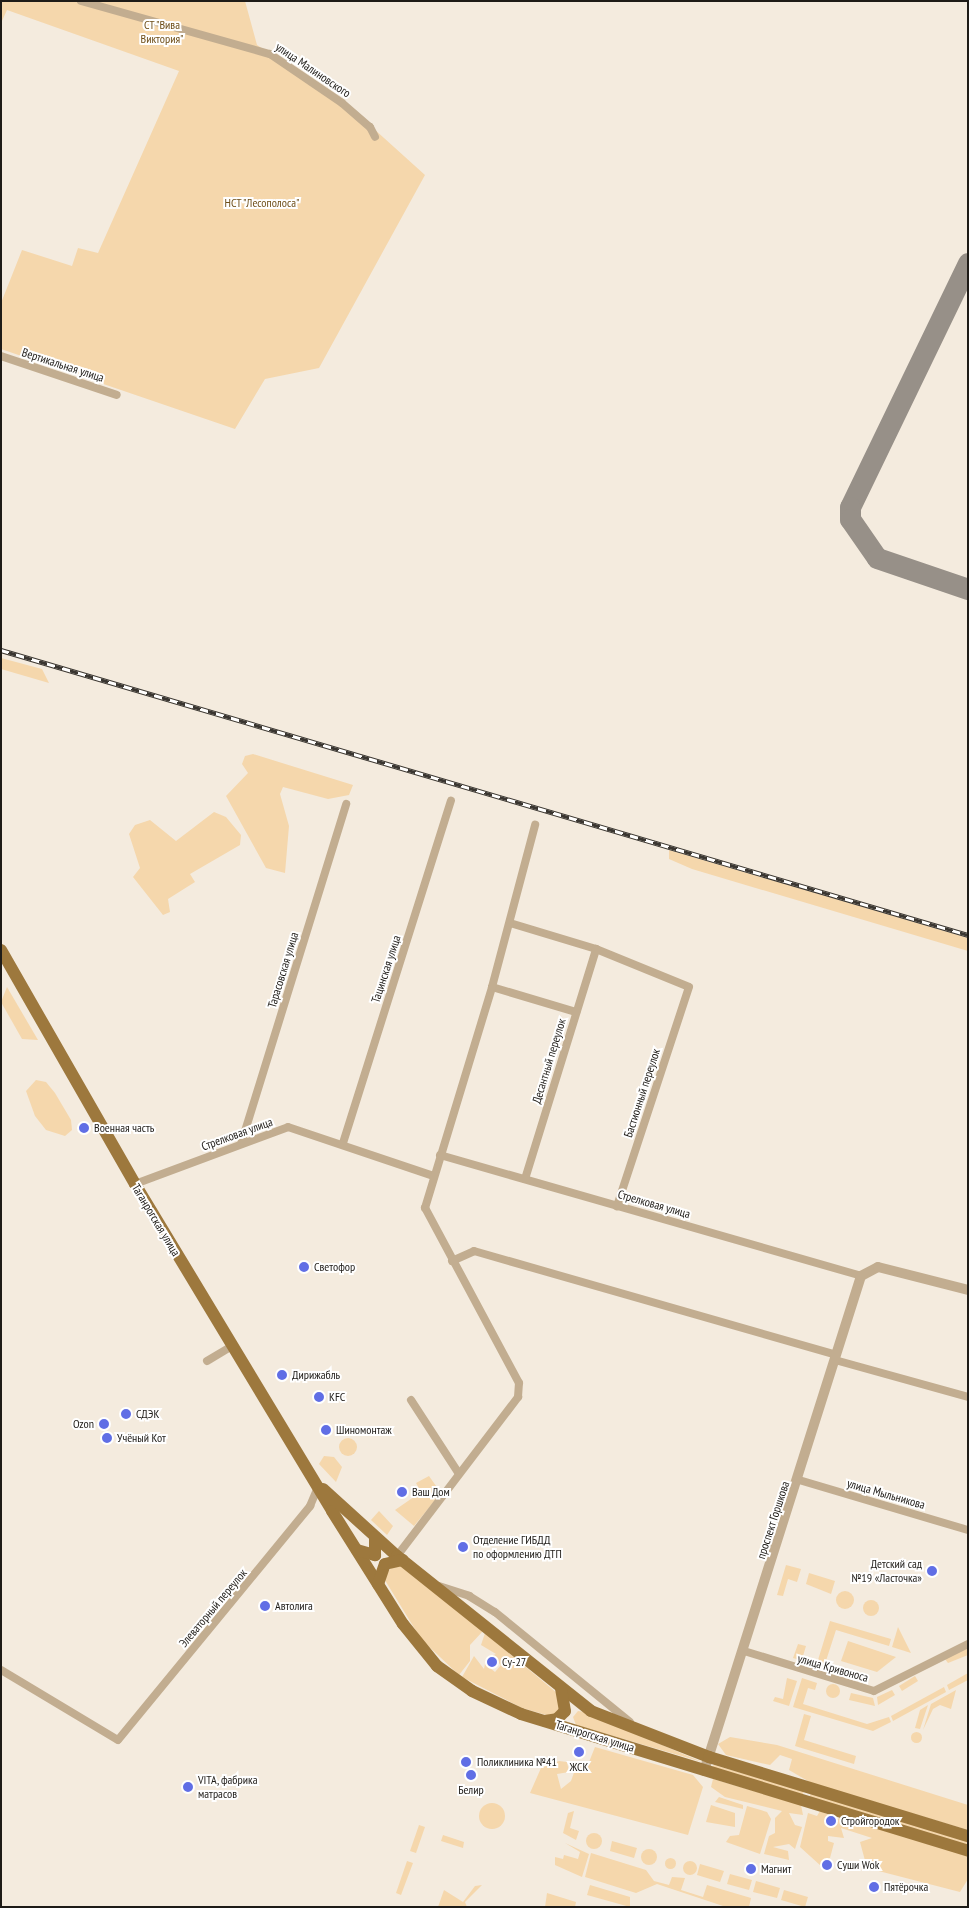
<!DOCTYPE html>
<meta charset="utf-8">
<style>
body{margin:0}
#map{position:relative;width:969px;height:1908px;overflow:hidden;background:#f4ebde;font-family:"PT Sans Narrow",sans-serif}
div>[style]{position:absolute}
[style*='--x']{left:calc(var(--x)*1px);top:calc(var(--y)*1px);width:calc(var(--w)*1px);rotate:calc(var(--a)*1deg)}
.green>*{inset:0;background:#f5d7ac}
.round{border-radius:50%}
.taxiway>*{height:21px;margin:-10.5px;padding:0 10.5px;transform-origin:10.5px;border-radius:10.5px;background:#979088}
.minor>*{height:8px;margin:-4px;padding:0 4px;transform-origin:4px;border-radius:4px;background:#c2ad90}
.tertiary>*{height:10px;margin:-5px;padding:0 5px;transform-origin:5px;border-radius:5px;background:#c2ad90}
.primary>*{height:12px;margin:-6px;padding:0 6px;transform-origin:6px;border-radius:6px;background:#9d783d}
.rail>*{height:4.5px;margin-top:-2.25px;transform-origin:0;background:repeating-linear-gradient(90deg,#fff 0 8px,#3a3631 0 16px);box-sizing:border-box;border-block:1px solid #3a3631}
.dots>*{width:14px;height:14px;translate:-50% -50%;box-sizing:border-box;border:2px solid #fff;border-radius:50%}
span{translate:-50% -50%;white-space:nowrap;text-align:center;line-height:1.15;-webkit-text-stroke:4px #fff;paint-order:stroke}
.park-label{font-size:12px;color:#6f4f19}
.street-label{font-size:12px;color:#1e1b17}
.poi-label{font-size:12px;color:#1e1b17}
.left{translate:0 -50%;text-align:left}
.right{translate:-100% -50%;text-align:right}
.frame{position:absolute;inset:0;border:2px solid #1e1b17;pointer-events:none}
</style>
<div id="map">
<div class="green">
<div style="clip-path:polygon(1px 1px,245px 1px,257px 45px,343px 101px,425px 175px,319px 368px,265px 379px,235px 429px,1px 349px,1px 303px,22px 250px,72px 266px,78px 248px,98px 253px,179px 71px,7px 10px,1px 23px)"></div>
<div style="clip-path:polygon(1px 658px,42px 669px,49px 683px,1px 669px)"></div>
<div style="clip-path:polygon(253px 754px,353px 785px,349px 795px,328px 799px,283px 787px,280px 794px,289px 826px,285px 873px,266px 868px,226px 796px,248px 773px,242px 764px,245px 756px)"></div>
<div style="clip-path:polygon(214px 812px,226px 817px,241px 835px,240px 845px,190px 874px,195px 882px,168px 899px,170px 912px,163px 915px,133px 877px,140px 868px,129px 834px,135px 825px,150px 820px,176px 841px)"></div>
<div style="clip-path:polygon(669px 850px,968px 938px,968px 951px,692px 869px,669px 859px)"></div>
<div style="clip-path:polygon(7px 987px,38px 1040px,22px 1039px,1px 1002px)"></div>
<div style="clip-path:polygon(36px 1080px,46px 1082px,55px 1093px,71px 1120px,72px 1130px,65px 1136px,46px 1130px,35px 1116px,26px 1091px)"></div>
<div class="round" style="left:339px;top:1438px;width:18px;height:18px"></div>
<div style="clip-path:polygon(324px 1456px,334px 1457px,342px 1467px,336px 1482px,319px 1464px)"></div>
<div style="clip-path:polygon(429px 1476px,441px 1493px,414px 1526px,395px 1510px,421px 1492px,416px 1483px)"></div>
<div style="clip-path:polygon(379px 1511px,393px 1526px,387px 1535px,371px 1520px)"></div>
<div style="clip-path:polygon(397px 1562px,483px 1631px,470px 1645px,470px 1661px,459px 1675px,421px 1639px,383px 1577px)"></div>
<div style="clip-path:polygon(786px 1565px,801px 1569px,797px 1582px,788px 1579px,783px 1596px,777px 1595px)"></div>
<div style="clip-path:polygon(809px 1573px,835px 1581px,831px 1594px,806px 1584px)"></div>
<div class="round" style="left:836px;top:1591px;width:18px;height:18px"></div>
<div class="round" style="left:863px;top:1600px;width:16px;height:16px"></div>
<div style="clip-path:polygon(830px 1621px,891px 1639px,889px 1646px,836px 1630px,824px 1667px,793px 1658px,798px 1644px,806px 1646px,803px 1656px,818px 1660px)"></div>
<div style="clip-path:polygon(898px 1627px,911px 1653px,892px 1647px)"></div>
<div style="clip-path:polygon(485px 1633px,563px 1698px,563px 1709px,550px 1716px,522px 1708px,462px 1677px,474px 1656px,484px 1669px,485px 1664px,495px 1672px,501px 1665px,491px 1656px,496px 1654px,481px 1645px)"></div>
<div style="clip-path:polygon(848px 1641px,896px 1657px,877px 1672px,841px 1661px)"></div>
<div style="clip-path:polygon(968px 1648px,968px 1655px,948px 1663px,945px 1659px)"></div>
<div style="clip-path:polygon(968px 1673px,968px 1680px,949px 1690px,947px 1685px)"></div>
<div style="clip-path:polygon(915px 1676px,918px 1681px,902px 1691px,899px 1686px)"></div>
<div style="clip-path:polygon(787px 1678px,797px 1681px,789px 1706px,773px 1701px,775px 1697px,783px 1699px)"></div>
<div style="clip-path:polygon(802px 1678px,817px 1683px,815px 1690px,808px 1688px,803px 1704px,867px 1724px,889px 1717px,891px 1722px,873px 1731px,793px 1707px)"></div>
<div class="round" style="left:826px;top:1684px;width:14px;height:14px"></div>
<div style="clip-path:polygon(944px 1687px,946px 1692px,893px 1721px,891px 1716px)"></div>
<div style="clip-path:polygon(892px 1690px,895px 1695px,878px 1705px,877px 1697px)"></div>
<div style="clip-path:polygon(956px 1690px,951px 1709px,940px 1705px,933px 1709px,923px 1730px,931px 1704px)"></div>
<div style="clip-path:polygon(851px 1693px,873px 1698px,875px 1706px,849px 1700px)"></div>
<div style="clip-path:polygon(928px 1705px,920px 1729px,915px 1728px,920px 1710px)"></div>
<div style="clip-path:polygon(578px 1711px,585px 1712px,702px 1762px,576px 1725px,573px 1717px)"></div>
<div style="clip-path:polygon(804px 1714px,811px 1716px,804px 1740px,856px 1756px,854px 1764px,795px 1746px)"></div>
<div class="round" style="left:910.5px;top:1731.5px;width:11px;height:11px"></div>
<div style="clip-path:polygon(730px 1737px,777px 1745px,968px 1805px,968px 1830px,813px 1784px,789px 1770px,792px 1759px,780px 1755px,770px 1765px,726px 1755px,718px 1744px)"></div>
<div style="clip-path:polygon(595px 1747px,693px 1775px,703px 1787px,688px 1835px,530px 1793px,541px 1768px,559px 1761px,567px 1762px,569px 1772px,557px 1774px,561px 1789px,571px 1781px,577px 1764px,587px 1767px)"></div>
<div style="clip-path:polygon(714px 1765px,804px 1791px,802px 1796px,711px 1768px)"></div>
<div style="clip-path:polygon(713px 1779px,801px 1805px,803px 1815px,789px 1813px,795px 1825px,802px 1827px,795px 1849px,789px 1844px,773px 1847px,788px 1851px,789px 1860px,764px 1854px,769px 1836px,775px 1833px,775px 1818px,782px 1811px,725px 1797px,711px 1787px)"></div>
<div style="clip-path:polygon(811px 1793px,968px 1840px,968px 1879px,960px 1892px,867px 1868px,860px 1842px,872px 1838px,841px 1828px,844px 1838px,828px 1836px,828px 1841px,834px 1843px,830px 1858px,821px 1866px,800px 1847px,808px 1813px,817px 1816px,820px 1811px,829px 1815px,826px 1821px,834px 1823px,840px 1817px,846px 1827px,859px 1822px,809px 1798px)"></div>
<div style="clip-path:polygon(719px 1797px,743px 1805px,743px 1809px,715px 1802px)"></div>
<div class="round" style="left:479px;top:1803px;width:26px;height:26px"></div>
<div style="clip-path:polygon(711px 1805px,735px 1813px,735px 1827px,706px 1822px)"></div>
<div style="clip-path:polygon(747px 1806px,767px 1812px,771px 1819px,760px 1854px,726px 1842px,730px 1836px,739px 1835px)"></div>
<div style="clip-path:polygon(574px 1811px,570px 1828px,579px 1831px,576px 1840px,563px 1833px,568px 1813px)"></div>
<div style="clip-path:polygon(419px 1825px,425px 1827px,416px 1853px,410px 1851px)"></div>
<div class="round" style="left:586px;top:1833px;width:16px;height:16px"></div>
<div style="clip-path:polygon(443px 1835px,464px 1842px,463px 1848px,441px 1841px)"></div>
<div style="clip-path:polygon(612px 1841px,637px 1848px,634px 1858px,610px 1851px)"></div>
<div style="clip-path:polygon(565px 1843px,589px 1854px,582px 1877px,555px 1865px,555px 1857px,563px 1859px,564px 1855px,578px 1859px,580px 1852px)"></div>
<div class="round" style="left:641px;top:1849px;width:16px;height:16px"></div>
<div style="clip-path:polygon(591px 1853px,646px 1870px,654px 1881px,669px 1885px,672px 1877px,685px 1878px,681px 1890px,703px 1897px,707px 1885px,751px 1898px,749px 1907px,726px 1907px,657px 1884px,636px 1893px,585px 1877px)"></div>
<div class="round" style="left:664.5px;top:1857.5px;width:11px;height:11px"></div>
<div style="clip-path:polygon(407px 1861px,413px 1863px,401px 1895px,396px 1893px)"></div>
<div class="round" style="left:683px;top:1861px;width:14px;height:14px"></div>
<div style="clip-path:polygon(700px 1864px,724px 1871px,720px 1882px,697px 1875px)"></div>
<div style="clip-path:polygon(730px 1874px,752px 1880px,749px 1890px,727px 1884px)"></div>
<div style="clip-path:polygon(756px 1881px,780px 1888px,777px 1898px,753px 1892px)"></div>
<div style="clip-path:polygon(482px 1885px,465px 1902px,467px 1907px,438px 1907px,444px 1890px,463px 1902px,475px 1886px)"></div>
<div style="clip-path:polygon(590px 1885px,630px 1897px,630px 1907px,587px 1895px)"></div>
<div style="clip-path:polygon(784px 1890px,808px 1897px,805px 1907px,781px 1900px)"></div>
<div style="clip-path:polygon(547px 1893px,576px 1902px,575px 1907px,545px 1907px)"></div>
</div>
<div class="taxiway">
<div style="--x:968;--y:263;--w:271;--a:115.8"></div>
<div style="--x:850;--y:507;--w:12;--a:90"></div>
<div style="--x:850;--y:519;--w:47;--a:55.3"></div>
<div style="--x:877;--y:558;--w:96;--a:18.8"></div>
</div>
<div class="minor">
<div style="--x:81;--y:1;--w:196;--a:15.7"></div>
<div style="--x:270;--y:54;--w:87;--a:34.2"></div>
<div style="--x:342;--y:103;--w:37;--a:41"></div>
<div style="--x:370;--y:127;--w:11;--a:63"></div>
<div style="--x:1;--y:356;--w:122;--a:18.6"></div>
<div style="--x:510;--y:923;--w:90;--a:16.8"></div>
<div style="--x:596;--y:949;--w:100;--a:22.2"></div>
<div style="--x:689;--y:987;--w:231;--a:108.2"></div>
<div style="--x:492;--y:987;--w:88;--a:16.6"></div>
<div style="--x:343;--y:1143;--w:359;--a:-72.5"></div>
<div style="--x:241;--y:1144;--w:356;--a:-72.8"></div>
<div style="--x:440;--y:1155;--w:438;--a:16"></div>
<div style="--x:525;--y:1179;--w:241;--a:-72.8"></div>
<div style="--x:135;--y:1184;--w:163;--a:-20.4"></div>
<div style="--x:288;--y:1127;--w:154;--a:18.6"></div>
<div style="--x:452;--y:1261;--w:24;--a:-24"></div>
<div style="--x:474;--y:1251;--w:377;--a:16"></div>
<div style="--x:835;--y:1360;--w:138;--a:15.5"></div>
<div style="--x:207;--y:1361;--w:29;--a:-31"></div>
<div style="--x:411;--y:1400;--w:88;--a:57"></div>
<div style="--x:799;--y:1480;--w:176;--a:16.5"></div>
<div style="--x:397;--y:1556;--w:200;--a:-52.7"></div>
<div style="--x:518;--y:1397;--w:14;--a:-86"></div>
<div style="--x:519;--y:1383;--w:199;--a:-118.2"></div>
<div style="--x:425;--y:1208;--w:231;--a:-73.1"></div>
<div style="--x:492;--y:987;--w:168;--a:-75.1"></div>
<div style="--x:439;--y:1586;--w:32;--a:18"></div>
<div style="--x:469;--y:1596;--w:31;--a:32"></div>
<div style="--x:495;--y:1612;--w:174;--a:39.2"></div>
<div style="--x:744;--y:1651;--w:136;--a:17.1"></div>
<div style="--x:874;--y:1691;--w:105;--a:-26.6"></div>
<div style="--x:1;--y:1670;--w:136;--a:30.9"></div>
<div style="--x:118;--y:1740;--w:303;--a:-50.6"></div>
<div style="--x:310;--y:1506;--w:21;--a:-67"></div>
</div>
<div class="tertiary">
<div style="--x:704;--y:1771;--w:519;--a:-72.4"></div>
<div style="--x:861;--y:1276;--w:19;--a:-28"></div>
<div style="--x:878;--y:1267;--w:93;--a:14.3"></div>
</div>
<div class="primary">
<div style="--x:1;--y:950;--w:270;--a:60.2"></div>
<div style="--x:135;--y:1184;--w:382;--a:58.9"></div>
<div style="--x:332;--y:1511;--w:133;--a:57.9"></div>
<div style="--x:403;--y:1624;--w:54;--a:51"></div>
<div style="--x:437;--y:1666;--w:43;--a:35.5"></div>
<div style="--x:472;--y:1691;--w:54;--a:25.1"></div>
<div style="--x:521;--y:1714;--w:468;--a:17"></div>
<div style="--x:323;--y:1489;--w:100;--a:42.2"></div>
<div style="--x:397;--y:1556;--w:248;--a:38.6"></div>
<div style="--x:591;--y:1711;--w:127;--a:21.3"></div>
<div style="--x:709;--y:1757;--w:271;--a:17"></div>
<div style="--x:357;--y:1550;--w:19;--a:16"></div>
<div style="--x:375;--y:1555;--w:18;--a:-90"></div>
<div style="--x:378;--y:1584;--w:21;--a:-71"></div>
<div style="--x:385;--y:1564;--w:18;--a:-13"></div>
<div style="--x:545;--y:1721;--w:12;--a:-9"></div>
<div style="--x:557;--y:1719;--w:11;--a:-45"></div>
<div style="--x:565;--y:1711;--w:22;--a:-100"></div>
</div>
<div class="rail">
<div style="--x:1;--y:650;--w:1008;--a:16.42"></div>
</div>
<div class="dots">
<div style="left:84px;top:1128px;background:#606ee5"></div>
<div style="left:304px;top:1267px;background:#606ee5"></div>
<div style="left:282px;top:1375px;background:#606ee5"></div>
<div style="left:319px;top:1397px;background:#606ee5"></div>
<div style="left:126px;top:1414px;background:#606ee5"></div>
<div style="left:104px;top:1424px;background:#606ee5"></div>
<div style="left:326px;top:1430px;background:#606ee5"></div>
<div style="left:107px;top:1438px;background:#606ee5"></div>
<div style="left:402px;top:1492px;background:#606ee5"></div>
<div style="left:463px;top:1547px;background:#606ee5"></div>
<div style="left:932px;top:1571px;background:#606ee5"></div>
<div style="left:265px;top:1606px;background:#606ee5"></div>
<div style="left:492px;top:1662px;background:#606ee5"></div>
<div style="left:579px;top:1752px;background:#606ee5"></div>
<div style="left:466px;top:1762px;background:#606ee5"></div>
<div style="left:471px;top:1775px;background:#606ee5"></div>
<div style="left:188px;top:1787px;background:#606ee5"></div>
<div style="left:831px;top:1821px;background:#606ee5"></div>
<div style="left:827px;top:1865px;background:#606ee5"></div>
<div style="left:751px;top:1869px;background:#606ee5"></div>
<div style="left:874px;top:1887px;background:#606ee5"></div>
</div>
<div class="park-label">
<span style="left:162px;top:32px">СТ "Вива<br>Виктория"</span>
<span style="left:262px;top:203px">НСТ "Лесополоса"</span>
</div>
<div class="street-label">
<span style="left:313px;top:70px;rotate:34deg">улица Малиновского</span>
<span style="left:63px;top:365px;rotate:18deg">Вертикальная улица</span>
<span style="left:386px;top:969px;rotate:-72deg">Тацинская улица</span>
<span style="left:283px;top:970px;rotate:-73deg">Тарасовская улица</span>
<span style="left:549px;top:1061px;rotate:-73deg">Десантный переулок</span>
<span style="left:642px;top:1093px;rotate:-72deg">Бастионный переулок</span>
<span style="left:237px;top:1134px;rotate:-20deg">Стрелковая улица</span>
<span style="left:654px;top:1204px;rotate:16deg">Стрелковая улица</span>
<span style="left:156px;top:1220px;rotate:59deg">Таганрогская улица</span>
<span style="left:886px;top:1494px;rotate:16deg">улица Мыльникова</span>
<span style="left:773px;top:1520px;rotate:-72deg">проспект Горшкова</span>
<span style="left:213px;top:1608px;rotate:-50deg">Элеваторный переулок</span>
<span style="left:833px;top:1668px;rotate:16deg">улица Кривоноса</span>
<span style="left:595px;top:1736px;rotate:17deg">Таганрогская улица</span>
</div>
<div class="poi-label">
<span class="left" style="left:94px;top:1128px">Военная часть</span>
<span class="left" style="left:314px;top:1267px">Светофор</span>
<span class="left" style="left:292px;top:1375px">Дирижабль</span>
<span class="left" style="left:329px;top:1397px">KFC</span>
<span class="left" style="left:136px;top:1414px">СДЭК</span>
<span class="right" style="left:94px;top:1424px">Ozon</span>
<span class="left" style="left:336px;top:1430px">Шиномонтаж</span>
<span class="left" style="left:117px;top:1438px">Учёный Кот</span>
<span class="left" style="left:412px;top:1492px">Ваш Дом</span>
<span class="left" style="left:473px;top:1547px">Отделение ГИБДД<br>по оформлению ДТП</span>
<span class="right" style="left:922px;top:1571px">Детский сад<br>№19 «Ласточка»</span>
<span class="left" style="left:275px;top:1606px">Автолига</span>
<span class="left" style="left:502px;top:1662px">Су-27</span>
<span class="left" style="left:477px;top:1762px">Поликлиника №41</span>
<span style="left:579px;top:1767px">ЖСК</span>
<span class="left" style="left:198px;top:1787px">VITA, фабрика<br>матрасов</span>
<span style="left:471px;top:1790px">Белир</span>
<span class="left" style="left:841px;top:1821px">Стройгородок</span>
<span class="left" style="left:837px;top:1865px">Суши Wok</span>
<span class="left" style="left:761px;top:1869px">Магнит</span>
<span class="left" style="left:884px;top:1887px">Пятёрочка</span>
</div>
<div class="frame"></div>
</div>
